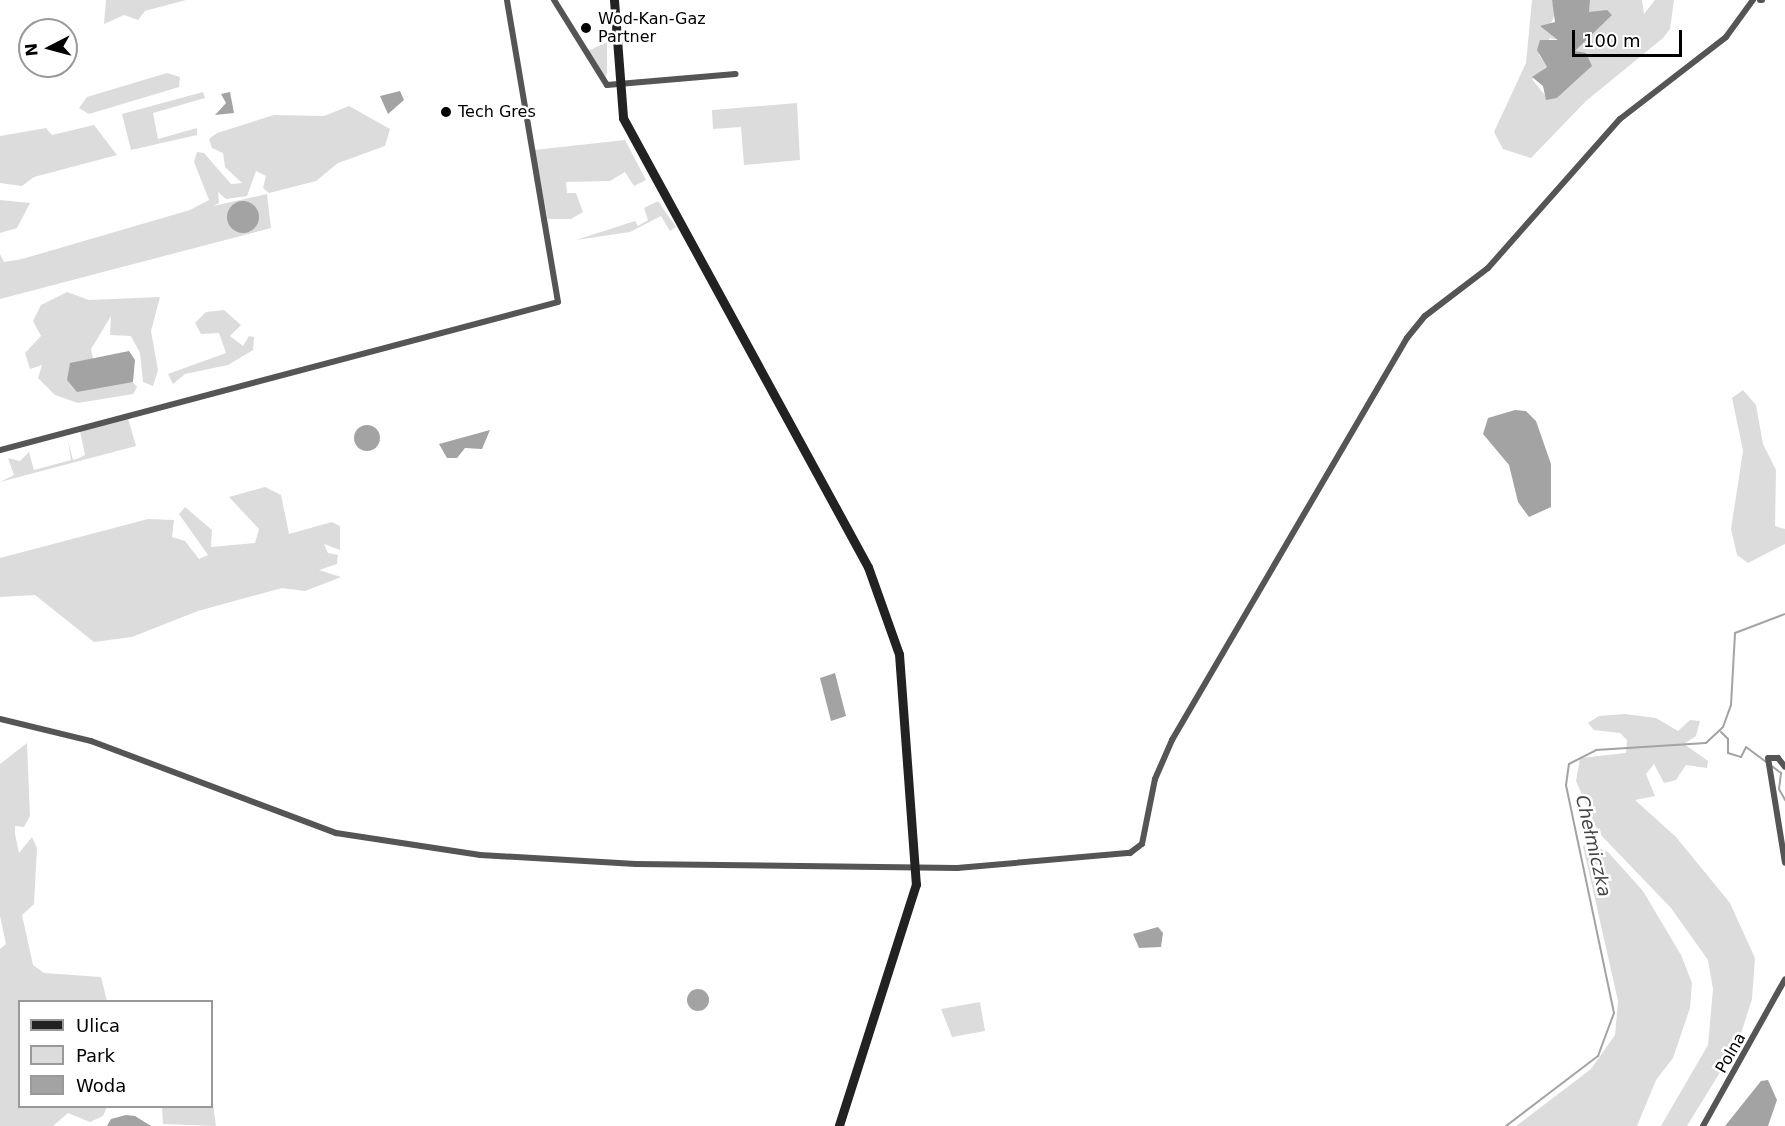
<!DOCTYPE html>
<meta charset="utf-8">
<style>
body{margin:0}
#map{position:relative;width:1785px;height:1126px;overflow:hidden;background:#fff;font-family:"DejaVu Sans",sans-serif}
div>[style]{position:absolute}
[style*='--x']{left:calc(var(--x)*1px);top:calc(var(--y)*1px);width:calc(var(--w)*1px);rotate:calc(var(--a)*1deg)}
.green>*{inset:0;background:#dcdcdc}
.water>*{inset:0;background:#a3a3a3}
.round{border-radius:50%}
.stream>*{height:2px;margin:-1px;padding:0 1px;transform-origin:1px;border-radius:1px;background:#a3a3a3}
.street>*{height:6px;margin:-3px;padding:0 3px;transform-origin:3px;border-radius:3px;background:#555}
.secondary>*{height:9px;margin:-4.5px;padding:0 4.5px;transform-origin:4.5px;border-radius:4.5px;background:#222}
.dots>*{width:16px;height:16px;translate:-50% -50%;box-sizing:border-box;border:3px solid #fff;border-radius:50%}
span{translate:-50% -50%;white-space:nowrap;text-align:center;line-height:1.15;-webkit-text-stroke:5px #fff;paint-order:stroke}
.poi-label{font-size:16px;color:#000}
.left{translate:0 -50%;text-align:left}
.street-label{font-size:16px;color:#000}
.water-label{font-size:18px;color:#444;font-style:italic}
.legend{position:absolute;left:18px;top:1000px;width:195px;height:108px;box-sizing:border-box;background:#fff;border:2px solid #999;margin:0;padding:8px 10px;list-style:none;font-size:18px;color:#000}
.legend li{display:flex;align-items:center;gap:12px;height:30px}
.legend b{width:30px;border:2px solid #999}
.north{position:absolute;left:18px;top:18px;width:60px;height:60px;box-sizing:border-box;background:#fff;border:2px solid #999;border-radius:50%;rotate:264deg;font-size:16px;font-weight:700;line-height:24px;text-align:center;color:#000}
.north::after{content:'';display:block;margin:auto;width:21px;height:27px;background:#000;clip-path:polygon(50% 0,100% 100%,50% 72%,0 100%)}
.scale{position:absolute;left:1572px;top:30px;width:110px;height:27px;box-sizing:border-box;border:3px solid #000;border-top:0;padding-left:8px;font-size:18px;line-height:21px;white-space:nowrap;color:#000;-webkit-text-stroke:4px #fff;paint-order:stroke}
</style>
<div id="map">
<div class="green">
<div style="clip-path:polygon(106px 0,186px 0,145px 11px,138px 20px,124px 15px,104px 24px)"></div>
<div style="clip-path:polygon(1532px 0,1552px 0,1555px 14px,1547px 32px,1557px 34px,1558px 40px,1550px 38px,1539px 55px,1547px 66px,1532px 79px,1548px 99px,1557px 98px,1589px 69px,1587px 54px,1575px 51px,1612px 14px,1588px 12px,1590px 0,1642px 0,1644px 14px,1655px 0,1674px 0,1670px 29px,1663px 38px,1586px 101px,1531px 158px,1503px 149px,1494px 132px,1526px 63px)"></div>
<div style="clip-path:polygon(607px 42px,607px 73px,605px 78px,586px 52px)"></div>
<div style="clip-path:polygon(167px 73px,180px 77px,179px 87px,89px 114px,79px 108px,87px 97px)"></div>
<div style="clip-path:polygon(203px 92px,205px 98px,153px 113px,158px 139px,197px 128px,197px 135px,131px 150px,122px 114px)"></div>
<div style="clip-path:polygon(797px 103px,800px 160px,744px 165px,741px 127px,713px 129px,712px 110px)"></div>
<div style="clip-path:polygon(349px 106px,390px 129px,385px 146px,338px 163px,316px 181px,269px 193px,263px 188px,266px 176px,256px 171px,247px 196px,226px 199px,218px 192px,219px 203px,213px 206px,267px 194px,271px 228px,0 299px,0 254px,4px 262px,22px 259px,190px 210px,209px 200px,194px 162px,197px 152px,204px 153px,231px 184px,242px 183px,225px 167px,223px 153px,212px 148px,209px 139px,217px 133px,274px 115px,324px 116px)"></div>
<div style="clip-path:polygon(94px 125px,117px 155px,34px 177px,22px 186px,0 183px,0 136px,46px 128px,52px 135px)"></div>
<div style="clip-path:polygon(625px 140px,646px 180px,634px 186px,625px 172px,610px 181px,566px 182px,567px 193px,576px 193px,583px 212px,571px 219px,548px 219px,551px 236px,534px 150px)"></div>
<div style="clip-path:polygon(0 200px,30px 203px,17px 228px,0 233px)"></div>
<div style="clip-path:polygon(658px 201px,676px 227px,670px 231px,661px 216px,630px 232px,576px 240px,635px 221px,638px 226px,648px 220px,644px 208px)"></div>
<div style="clip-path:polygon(67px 292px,89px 300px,160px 297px,151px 331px,158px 370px,153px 386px,143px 382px,140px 353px,131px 336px,110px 335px,111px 316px,91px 349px,96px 372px,127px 376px,137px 387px,133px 394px,78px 403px,55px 395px,38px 378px,42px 365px,30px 369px,25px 353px,41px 336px,33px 321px,41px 305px)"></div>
<div style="clip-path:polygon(224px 310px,241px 325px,230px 336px,243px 346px,249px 336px,254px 337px,253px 350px,228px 365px,185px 374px,173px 384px,168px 374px,226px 353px,219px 333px,201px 334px,195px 323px,206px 312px)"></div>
<div style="clip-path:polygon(1743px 390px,1756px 405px,1763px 444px,1776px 470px,1775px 526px,1785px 529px,1785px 544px,1748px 563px,1737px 555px,1731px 529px,1743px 451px,1732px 398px)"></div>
<div style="clip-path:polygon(128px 418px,136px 446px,0 482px,14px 475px,8px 458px,20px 461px,29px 452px,34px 470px,71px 460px,68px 441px,73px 460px,79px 458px,85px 455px,80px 431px)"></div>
<div style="clip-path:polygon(265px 487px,281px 495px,289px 534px,332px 522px,340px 526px,340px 550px,324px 544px,328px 553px,338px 555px,337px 564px,319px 570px,341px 577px,305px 591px,282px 588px,198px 611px,132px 637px,94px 642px,35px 595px,0 597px,0 558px,148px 519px,174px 520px,172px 537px,185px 541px,199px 559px,208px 555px,179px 514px,185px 507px,212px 530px,211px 547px,255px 543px,259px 529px,229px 497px)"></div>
<div style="clip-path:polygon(1625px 714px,1656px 718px,1678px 731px,1690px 720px,1700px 721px,1696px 736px,1684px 744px,1708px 761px,1707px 768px,1686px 765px,1676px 780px,1664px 783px,1654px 764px,1646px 774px,1655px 796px,1635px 800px,1676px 837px,1730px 903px,1755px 958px,1752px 999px,1738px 1043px,1687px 1126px,1661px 1126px,1708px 1045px,1713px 989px,1708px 960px,1671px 908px,1598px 832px,1576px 781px,1580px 758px,1626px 753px,1627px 740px,1620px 733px,1594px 730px,1588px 723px,1599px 716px)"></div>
<div style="clip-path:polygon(27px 743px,30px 816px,24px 827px,15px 826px,15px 834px,19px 853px,32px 837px,37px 848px,34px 904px,22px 915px,33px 965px,44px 973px,101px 977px,107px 1001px,20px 1002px,20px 1106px,107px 1107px,103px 1116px,90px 1122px,68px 1113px,53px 1126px,0 1126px,0 949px,6px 944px,0 916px,0 764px)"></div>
<div style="clip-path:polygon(1588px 843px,1608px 852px,1643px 891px,1681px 955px,1692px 983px,1690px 1008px,1673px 1058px,1656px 1080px,1637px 1126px,1516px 1126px,1591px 1069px,1615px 1035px,1618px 1001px,1583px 846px)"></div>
<div style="clip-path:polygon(980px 1002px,985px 1031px,952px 1037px,941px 1009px)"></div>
<div style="clip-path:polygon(212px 1096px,216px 1126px,163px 1124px,162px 1107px,212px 1106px)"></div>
</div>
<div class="water">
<div style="clip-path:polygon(1552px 0,1590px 0,1589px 12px,1607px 10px,1612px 15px,1575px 51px,1586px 53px,1592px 66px,1557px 98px,1546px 100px,1543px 86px,1532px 77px,1547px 67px,1537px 50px,1540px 40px,1558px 40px,1540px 26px,1555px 22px)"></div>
<div style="clip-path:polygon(400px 91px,404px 100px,388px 114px,380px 96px)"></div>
<div style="clip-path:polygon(230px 92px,234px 113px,215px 115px,226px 103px,221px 94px)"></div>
<div class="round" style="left:227px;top:201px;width:32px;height:32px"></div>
<div style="clip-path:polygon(129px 351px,135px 360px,133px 382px,77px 392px,67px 380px,70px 363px)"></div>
<div style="clip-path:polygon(1515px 410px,1526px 411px,1536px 421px,1551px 464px,1551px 507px,1529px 517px,1518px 502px,1509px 465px,1483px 434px,1488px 418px)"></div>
<div class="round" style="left:354px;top:425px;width:26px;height:26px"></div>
<div style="clip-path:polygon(490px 430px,482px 449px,465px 448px,457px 458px,447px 458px,439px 444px)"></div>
<div style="clip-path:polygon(835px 673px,846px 716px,831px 721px,820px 678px)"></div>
<div style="clip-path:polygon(1158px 927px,1163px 933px,1161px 947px,1139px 948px,1133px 934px)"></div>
<div class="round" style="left:687px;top:989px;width:22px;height:22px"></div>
<div style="clip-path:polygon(1768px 1080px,1777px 1100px,1768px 1126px,1725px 1126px,1761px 1081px)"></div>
<div style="clip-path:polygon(126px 1115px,135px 1116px,151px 1126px,107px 1126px,111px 1119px)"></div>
</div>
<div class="stream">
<div style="--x:1721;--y:732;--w:10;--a:45"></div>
<div style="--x:1728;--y:739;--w:14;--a:90"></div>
<div style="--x:1728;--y:753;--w:14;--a:17"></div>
<div style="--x:1741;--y:757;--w:11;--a:-63"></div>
<div style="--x:1746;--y:747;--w:44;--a:36.6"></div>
<div style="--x:1781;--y:773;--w:16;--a:97"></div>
<div style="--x:1779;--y:789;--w:13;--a:61"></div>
<div style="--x:1506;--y:1126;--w:116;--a:-37.3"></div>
<div style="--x:1598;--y:1056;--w:46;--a:-69.6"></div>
<div style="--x:1614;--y:1013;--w:233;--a:-101.9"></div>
<div style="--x:1566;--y:785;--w:21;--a:-82"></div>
<div style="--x:1569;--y:764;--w:30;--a:-27"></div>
<div style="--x:1596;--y:750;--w:110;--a:-3.6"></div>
<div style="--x:1706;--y:743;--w:23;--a:-43"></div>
<div style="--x:1723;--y:727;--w:23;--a:-70"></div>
<div style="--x:1731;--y:705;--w:72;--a:-86.8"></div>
<div style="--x:1735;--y:633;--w:53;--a:-20.8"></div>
</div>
<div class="street">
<div style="--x:554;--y:0;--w:100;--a:58.1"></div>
<div style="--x:607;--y:85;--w:129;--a:-4.9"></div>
<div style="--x:1760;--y:0;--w:2;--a:0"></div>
<div style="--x:0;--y:450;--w:577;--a:-14.85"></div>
<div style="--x:558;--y:302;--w:306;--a:-99.6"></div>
<div style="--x:0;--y:719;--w:94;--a:13.6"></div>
<div style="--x:91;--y:741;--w:262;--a:20.6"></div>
<div style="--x:336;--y:833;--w:146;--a:8.7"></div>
<div style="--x:480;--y:855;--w:156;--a:3.3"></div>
<div style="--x:636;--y:864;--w:321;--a:0.7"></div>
<div style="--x:957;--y:868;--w:174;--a:-5"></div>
<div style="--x:1130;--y:853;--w:15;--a:-37"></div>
<div style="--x:1142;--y:844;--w:66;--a:-78.7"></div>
<div style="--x:1155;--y:779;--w:43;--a:-66.4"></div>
<div style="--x:1172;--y:740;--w:466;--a:-59.7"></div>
<div style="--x:1407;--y:338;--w:28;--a:-51"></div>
<div style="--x:1425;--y:316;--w:79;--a:-37.3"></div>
<div style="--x:1488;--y:268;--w:199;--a:-48.5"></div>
<div style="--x:1620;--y:119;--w:134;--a:-37.7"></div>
<div style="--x:1726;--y:37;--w:46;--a:-53.9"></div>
<div style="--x:1768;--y:758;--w:106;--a:80.8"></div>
<div style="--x:1769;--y:758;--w:9;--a:0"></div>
<div style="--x:1778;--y:758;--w:11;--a:52"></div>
<div style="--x:1703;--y:1126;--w:168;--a:-60.8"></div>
</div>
<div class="secondary">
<div style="--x:614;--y:0;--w:118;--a:85.6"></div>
<div style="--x:623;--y:118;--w:511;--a:61.38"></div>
<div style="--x:868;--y:567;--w:92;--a:70.4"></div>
<div style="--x:899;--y:654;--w:231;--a:85.8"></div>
<div style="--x:916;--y:884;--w:254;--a:107.7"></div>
</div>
<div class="dots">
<div style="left:586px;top:28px;background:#000"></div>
<div style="left:446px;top:112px;background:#000"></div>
</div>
<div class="poi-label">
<span class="left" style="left:598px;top:28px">Wod-Kan-Gaz<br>Partner</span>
<span class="left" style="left:458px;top:112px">Tech Gres</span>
</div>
<div class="street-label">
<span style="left:1731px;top:1053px;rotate:-60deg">Polna</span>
</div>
<div class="water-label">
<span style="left:1593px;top:846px;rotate:77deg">Chełmiczka</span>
</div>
<ul class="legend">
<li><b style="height:8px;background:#222"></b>Ulica</li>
<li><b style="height:16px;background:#dcdcdc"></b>Park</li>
<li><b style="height:16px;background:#a3a3a3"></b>Woda</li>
</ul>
<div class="north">N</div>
<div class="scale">100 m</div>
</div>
